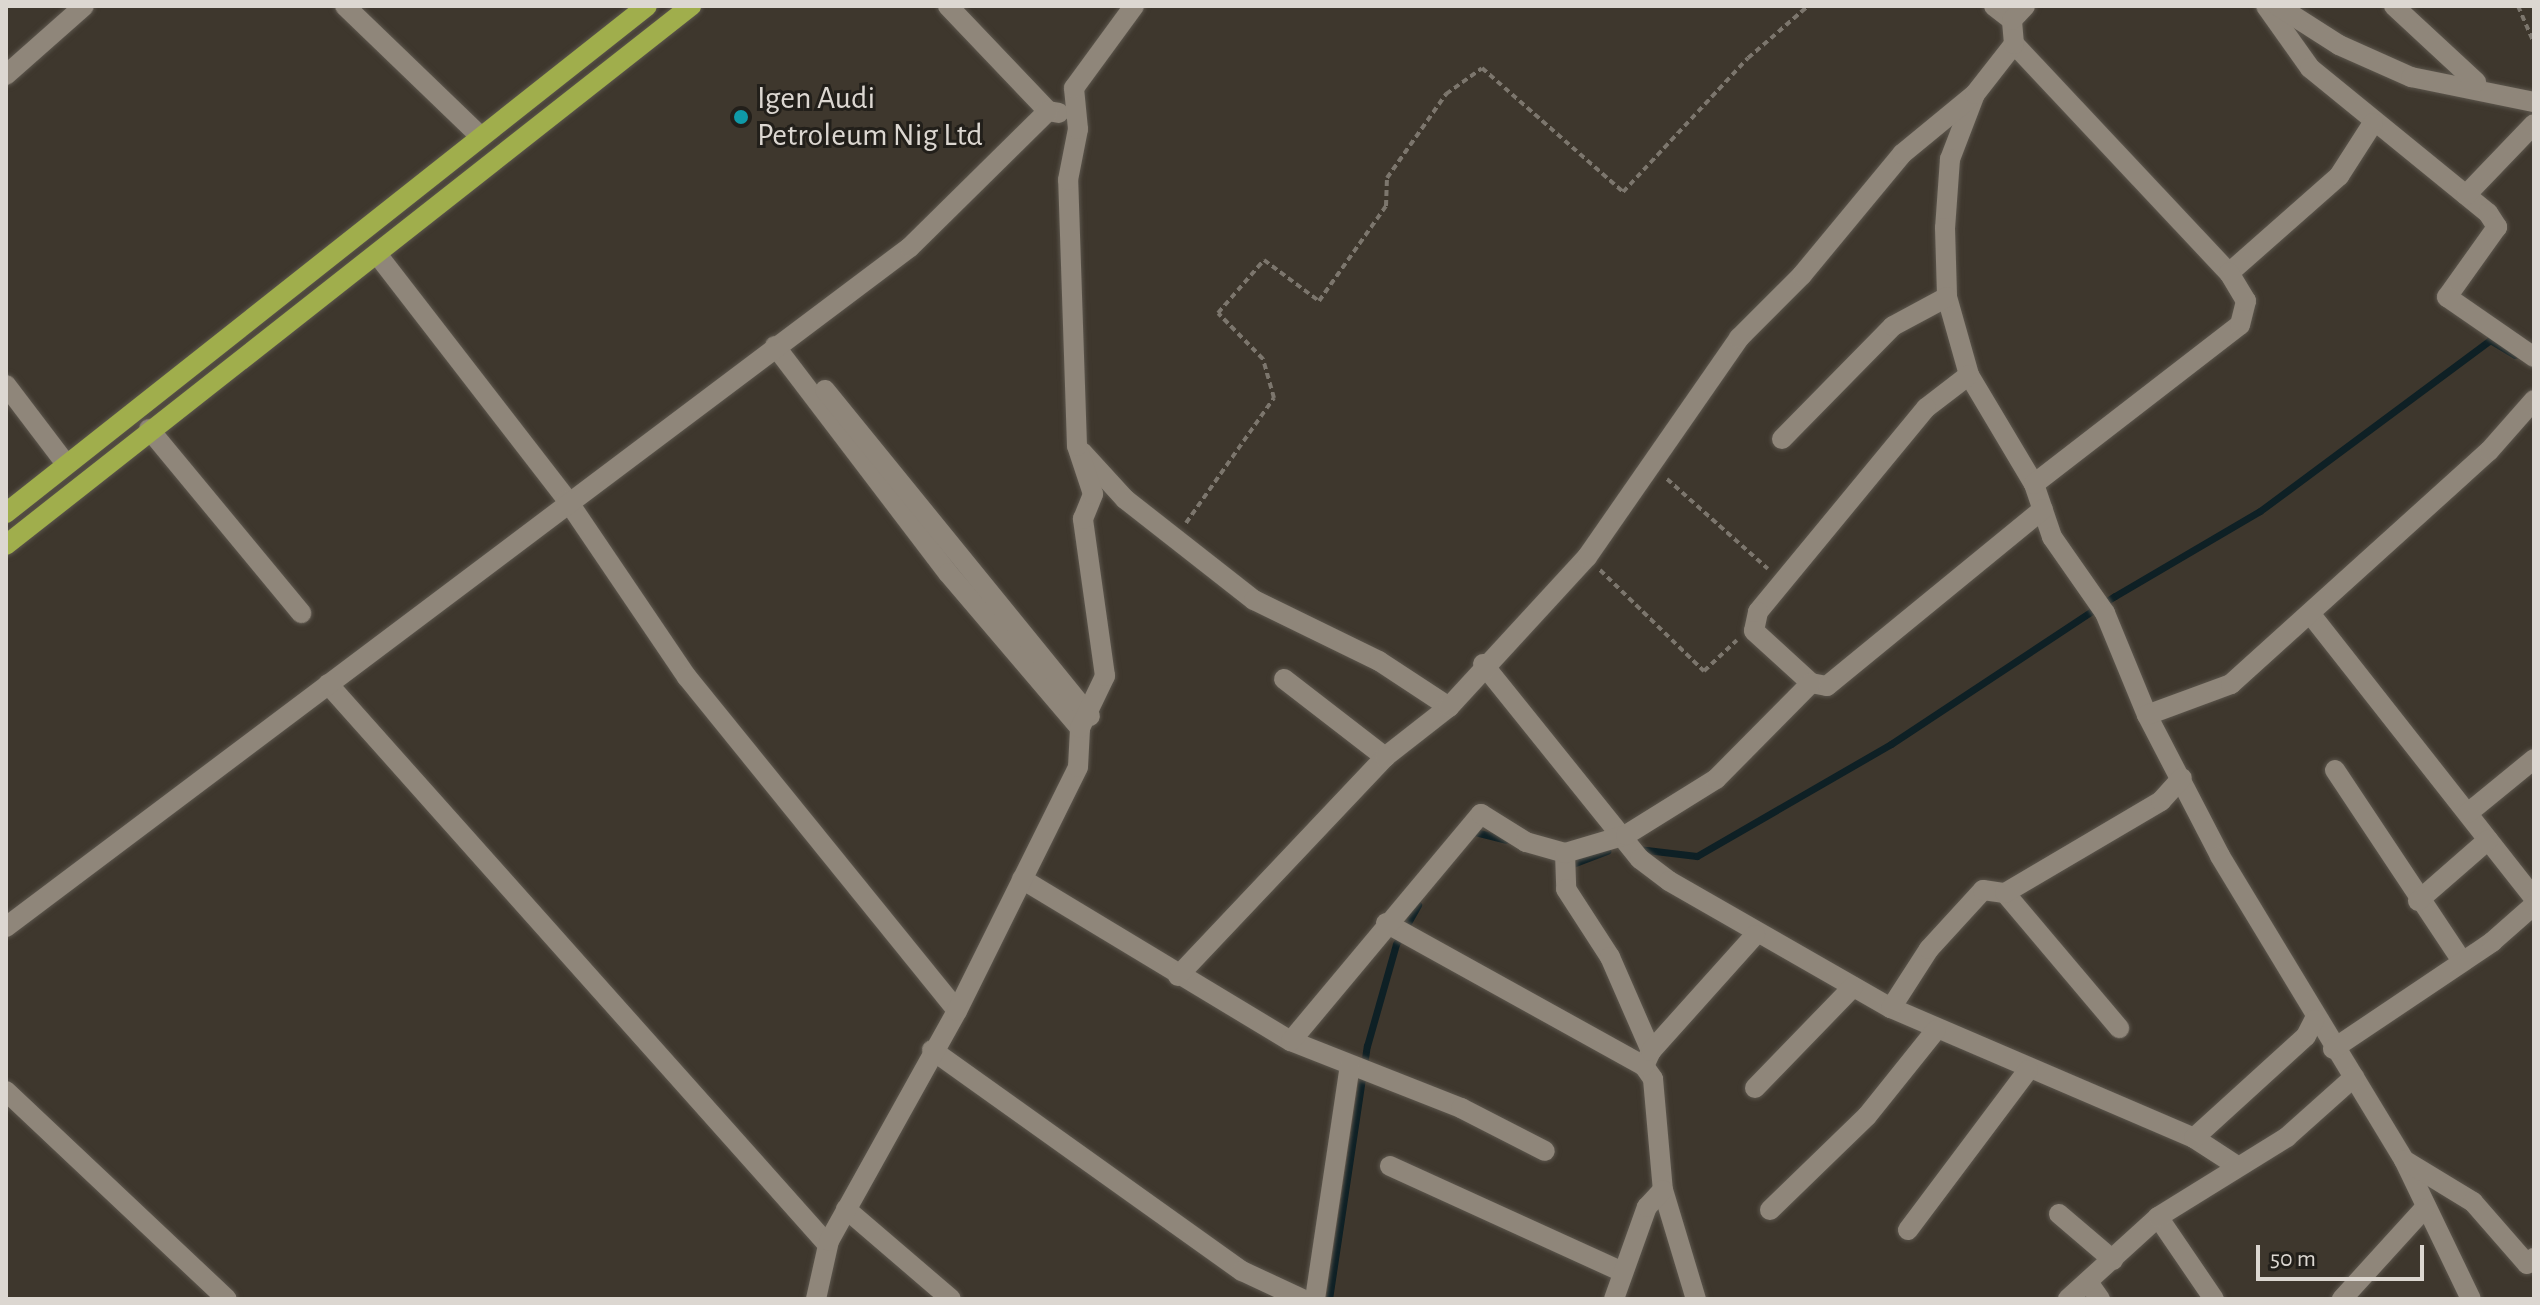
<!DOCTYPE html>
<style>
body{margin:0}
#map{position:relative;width:2540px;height:1305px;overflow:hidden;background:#3e372d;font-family:"Alegreya Sans",sans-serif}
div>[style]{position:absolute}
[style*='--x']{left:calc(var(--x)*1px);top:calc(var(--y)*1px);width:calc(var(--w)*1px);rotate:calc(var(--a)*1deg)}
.stream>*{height:7px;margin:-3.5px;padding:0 3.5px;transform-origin:3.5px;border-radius:3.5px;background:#0e2025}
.path>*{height:4px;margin-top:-2px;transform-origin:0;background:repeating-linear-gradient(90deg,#7c766d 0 6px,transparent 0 10px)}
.roads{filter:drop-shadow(0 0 2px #5c564d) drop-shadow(0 0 2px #5c564d)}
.minor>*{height:20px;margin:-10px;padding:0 10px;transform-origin:10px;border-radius:10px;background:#8f867a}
.major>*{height:20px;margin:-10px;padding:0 10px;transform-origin:10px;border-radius:10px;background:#a0ae4c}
.dots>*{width:22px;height:22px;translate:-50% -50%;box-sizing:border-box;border:4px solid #221f1a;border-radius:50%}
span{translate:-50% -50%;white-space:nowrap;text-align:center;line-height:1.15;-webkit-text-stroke:6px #221f1a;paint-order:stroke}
.poi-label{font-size:32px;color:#dcd7d1}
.left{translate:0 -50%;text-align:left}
.frame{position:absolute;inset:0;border:8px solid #dcd7d1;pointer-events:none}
.scale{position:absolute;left:2256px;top:1245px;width:168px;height:36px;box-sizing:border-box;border:4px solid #dcd7d1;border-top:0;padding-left:10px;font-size:24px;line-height:28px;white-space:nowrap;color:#dcd7d1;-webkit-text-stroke:6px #221f1a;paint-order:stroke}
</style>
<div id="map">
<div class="stream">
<div style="--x:1475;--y:832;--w:32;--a:14"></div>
<div style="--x:1638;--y:849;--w:59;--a:6.8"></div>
<div style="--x:1697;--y:856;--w:224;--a:-30"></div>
<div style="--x:1891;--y:744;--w:268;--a:-33.5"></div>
<div style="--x:2115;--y:596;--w:168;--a:-30.4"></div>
<div style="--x:2260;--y:511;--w:287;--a:-36.6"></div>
<div style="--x:2490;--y:340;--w:29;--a:31"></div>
<div style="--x:1570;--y:865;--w:40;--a:-21"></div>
<div style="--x:1329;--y:1299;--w:256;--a:-81.5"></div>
<div style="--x:1367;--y:1046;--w:106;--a:-74.1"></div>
<div style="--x:1396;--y:944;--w:45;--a:-60.6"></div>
</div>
<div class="path">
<div style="--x:2518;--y:6;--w:40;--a:66.6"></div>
<div style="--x:1667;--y:479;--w:135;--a:41.7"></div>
<div style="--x:1186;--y:523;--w:153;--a:-54.9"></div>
<div style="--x:1274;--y:398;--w:41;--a:-105.8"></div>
<div style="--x:1263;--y:359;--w:64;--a:-134.4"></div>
<div style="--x:1218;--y:313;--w:70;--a:-49"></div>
<div style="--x:1264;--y:260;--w:69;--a:36.7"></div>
<div style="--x:1319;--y:301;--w:116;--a:-54.8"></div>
<div style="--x:1386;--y:206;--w:28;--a:-88"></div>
<div style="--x:1387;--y:178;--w:103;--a:-54.9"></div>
<div style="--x:1446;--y:94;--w:44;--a:-35.8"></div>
<div style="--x:1482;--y:68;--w:188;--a:41.3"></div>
<div style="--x:1623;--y:192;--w:183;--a:-47"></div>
<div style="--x:1748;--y:58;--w:79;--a:-40.9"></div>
<div style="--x:1600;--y:570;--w:145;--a:44.2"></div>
<div style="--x:1704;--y:671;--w:45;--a:-43.2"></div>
</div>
<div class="roads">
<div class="minor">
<div style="--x:345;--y:6;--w:185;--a:43.9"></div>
<div style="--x:948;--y:6;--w:145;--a:46.4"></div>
<div style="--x:1048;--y:111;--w:11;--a:10"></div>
<div style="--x:1994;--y:6;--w:23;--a:38"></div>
<div style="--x:2266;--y:6;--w:76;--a:54.6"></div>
<div style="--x:2310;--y:68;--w:230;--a:39.2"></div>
<div style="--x:2488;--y:213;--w:17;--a:57"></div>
<div style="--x:2497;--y:227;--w:86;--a:125.5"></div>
<div style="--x:2447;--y:297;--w:106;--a:34.6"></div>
<div style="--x:2278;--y:6;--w:72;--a:32.6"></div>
<div style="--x:2339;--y:45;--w:79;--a:24"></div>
<div style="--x:2411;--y:77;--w:126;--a:11.5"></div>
<div style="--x:2394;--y:6;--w:112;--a:42.8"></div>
<div style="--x:2014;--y:44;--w:314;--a:46.8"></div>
<div style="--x:2229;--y:273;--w:147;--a:-41.4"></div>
<div style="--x:2339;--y:176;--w:63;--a:-57.3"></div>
<div style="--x:6;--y:75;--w:104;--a:-41.5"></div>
<div style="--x:1975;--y:94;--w:70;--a:111"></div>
<div style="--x:1950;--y:159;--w:69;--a:94.1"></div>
<div style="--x:1945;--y:228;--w:69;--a:88.3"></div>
<div style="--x:1947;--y:297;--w:81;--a:74.2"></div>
<div style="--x:1969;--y:375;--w:127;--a:59.2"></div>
<div style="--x:2034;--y:484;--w:56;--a:71.2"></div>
<div style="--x:2052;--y:537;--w:93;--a:55.1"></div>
<div style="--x:2105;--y:613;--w:110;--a:67.6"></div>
<div style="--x:2147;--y:715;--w:159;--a:62.6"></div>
<div style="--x:2220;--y:856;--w:355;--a:58.8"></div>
<div style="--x:2404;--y:1160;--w:154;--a:64.3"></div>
<div style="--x:2466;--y:195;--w:98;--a:-46.2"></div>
<div style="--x:377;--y:254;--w:311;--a:52.3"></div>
<div style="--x:567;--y:500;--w:214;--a:55.9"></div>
<div style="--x:687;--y:677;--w:429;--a:51"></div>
<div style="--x:775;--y:346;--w:285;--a:52.7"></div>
<div style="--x:948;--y:573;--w:204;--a:49.6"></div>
<div style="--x:1969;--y:375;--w:54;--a:142.5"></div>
<div style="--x:1926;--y:408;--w:264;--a:129.5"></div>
<div style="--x:1758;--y:612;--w:19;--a:102"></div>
<div style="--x:1754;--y:631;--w:77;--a:42.4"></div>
<div style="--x:1811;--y:683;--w:16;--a:11"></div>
<div style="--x:1827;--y:686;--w:279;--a:-39.3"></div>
<div style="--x:6;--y:385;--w:99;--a:52.8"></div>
<div style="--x:825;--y:390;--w:420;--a:50.9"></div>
<div style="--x:149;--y:429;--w:239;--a:50.4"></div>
<div style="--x:1782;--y:439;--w:158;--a:-45.5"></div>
<div style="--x:1893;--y:326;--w:61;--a:-28.2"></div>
<div style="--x:1082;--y:452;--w:64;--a:47.5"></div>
<div style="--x:1125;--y:499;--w:164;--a:38.1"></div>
<div style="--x:1254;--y:600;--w:139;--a:26"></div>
<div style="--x:1379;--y:661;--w:84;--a:33.3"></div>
<div style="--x:2034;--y:484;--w:260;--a:-37.7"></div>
<div style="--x:2240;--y:325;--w:25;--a:-76"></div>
<div style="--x:2246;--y:301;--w:33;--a:-121"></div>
<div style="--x:2312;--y:616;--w:359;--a:51.8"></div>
<div style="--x:1483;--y:664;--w:250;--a:51.2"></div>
<div style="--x:1640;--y:859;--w:36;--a:37"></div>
<div style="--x:1669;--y:881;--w:256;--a:29.8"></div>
<div style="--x:1891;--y:1008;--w:330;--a:23.2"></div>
<div style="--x:2194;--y:1138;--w:48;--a:33"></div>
<div style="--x:1284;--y:679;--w:128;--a:37.7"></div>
<div style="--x:328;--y:684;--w:751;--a:48.29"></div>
<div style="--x:2147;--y:715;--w:90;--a:-20.3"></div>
<div style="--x:2231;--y:684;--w:348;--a:-42.1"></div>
<div style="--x:2489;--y:451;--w:68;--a:-48.6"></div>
<div style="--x:2335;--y:770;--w:229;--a:56.4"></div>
<div style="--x:2468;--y:813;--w:85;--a:-39.3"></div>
<div style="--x:1565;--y:853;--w:36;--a:88"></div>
<div style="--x:1566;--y:889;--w:81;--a:57.1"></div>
<div style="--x:1610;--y:957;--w:103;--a:66.4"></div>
<div style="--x:1651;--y:1051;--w:17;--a:115"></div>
<div style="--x:1644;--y:1066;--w:16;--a:55"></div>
<div style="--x:1653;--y:1079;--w:111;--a:84.9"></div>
<div style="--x:1663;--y:1190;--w:114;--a:73.2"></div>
<div style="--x:1022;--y:879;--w:314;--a:31.1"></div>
<div style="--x:1291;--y:1041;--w:183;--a:21.5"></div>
<div style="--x:1461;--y:1108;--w:94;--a:27.1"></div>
<div style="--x:2005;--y:893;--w:177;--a:49.8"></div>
<div style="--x:2418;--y:901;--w:93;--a:-41.1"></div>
<div style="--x:1386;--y:923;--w:295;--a:29"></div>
<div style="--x:6;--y:927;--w:1131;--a:-36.95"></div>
<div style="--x:910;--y:247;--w:194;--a:-44.6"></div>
<div style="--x:1178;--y:976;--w:301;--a:-46.6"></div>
<div style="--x:1385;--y:757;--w:81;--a:-38"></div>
<div style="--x:1449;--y:707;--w:204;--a:-47.4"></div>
<div style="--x:1587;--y:557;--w:267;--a:-55.2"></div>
<div style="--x:1739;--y:338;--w:89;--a:-45"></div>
<div style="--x:1802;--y:275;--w:157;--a:-50.4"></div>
<div style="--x:1902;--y:154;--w:94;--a:-39.4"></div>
<div style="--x:1975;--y:94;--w:63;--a:-52"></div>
<div style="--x:2014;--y:44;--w:24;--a:-95"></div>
<div style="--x:2012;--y:20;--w:19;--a:-47"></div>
<div style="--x:1891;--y:1008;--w:70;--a:-57.2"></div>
<div style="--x:1929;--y:949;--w:80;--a:-47.5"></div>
<div style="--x:1983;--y:890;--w:22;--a:8"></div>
<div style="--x:2005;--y:893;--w:181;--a:-30.5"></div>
<div style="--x:2161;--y:801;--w:31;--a:-48"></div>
<div style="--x:1291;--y:1041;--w:296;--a:-50.1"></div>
<div style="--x:1481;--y:814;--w:53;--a:31.9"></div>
<div style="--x:1526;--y:842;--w:41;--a:15.8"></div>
<div style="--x:1565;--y:853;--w:64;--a:-16.4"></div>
<div style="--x:1626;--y:835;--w:106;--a:-31.9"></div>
<div style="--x:1716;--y:779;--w:135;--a:-45.3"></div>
<div style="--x:2333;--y:1049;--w:192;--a:-33.9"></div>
<div style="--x:2492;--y:942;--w:56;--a:-41.4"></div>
<div style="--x:932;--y:1050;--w:381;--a:35.5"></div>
<div style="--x:1242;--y:1271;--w:66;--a:25"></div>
<div style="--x:1651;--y:1051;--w:156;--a:-48.1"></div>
<div style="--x:1755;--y:1088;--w:141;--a:-45.9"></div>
<div style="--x:6;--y:1091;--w:303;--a:43.3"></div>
<div style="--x:2194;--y:1138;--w:151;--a:-42.3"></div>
<div style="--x:2306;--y:1036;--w:18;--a:-63"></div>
<div style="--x:2404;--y:1160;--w:81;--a:31.3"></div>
<div style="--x:2473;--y:1202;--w:82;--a:48.9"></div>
<div style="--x:2527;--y:1264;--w:9;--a:-41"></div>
<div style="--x:1390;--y:1166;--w:256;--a:24.5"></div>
<div style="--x:846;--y:1209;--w:138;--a:40.6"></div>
<div style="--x:1770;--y:1210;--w:135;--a:-44.1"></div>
<div style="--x:1867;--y:1116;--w:110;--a:-51.3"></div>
<div style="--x:2059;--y:1214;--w:71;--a:40.4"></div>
<div style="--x:2158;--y:1217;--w:99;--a:55.7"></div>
<div style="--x:1908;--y:1230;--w:200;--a:-53.1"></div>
<div style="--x:2088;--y:1282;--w:21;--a:55"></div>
<div style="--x:816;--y:1299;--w:59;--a:-77.4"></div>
<div style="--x:829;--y:1241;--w:263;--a:-60.9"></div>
<div style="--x:957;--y:1011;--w:272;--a:-63.6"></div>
<div style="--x:1078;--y:767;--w:39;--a:-87"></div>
<div style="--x:1080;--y:728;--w:58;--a:-64.3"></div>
<div style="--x:1105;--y:676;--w:159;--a:-98"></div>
<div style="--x:1083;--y:519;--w:27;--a:-68"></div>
<div style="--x:1093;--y:494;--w:51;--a:-108.4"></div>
<div style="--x:1077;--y:446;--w:266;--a:-91.9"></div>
<div style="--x:1068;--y:180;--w:52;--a:-78.9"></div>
<div style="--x:1078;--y:129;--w:41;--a:-95.6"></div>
<div style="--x:1074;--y:88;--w:102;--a:-53.8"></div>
<div style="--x:1315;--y:1299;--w:236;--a:-81.5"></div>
<div style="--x:1614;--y:1299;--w:98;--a:-70.3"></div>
<div style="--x:1647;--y:1207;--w:23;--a:-47"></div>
<div style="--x:2068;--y:1299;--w:122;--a:-42.3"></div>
<div style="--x:2158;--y:1217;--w:152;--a:-31.8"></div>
<div style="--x:2287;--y:1137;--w:90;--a:-41.8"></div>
<div style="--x:2342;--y:1299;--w:122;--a:-47.7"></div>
</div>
<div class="major">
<div style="--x:6;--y:513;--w:817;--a:-38.34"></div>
<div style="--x:6;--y:545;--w:872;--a:-38.2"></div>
</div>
</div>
<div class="dots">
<div style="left:741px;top:117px;background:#0f9aa8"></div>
</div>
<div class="poi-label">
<span class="left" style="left:757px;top:117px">Igen Audi<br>Petroleum Nig Ltd</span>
</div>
<div class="frame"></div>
<div class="scale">50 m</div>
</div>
